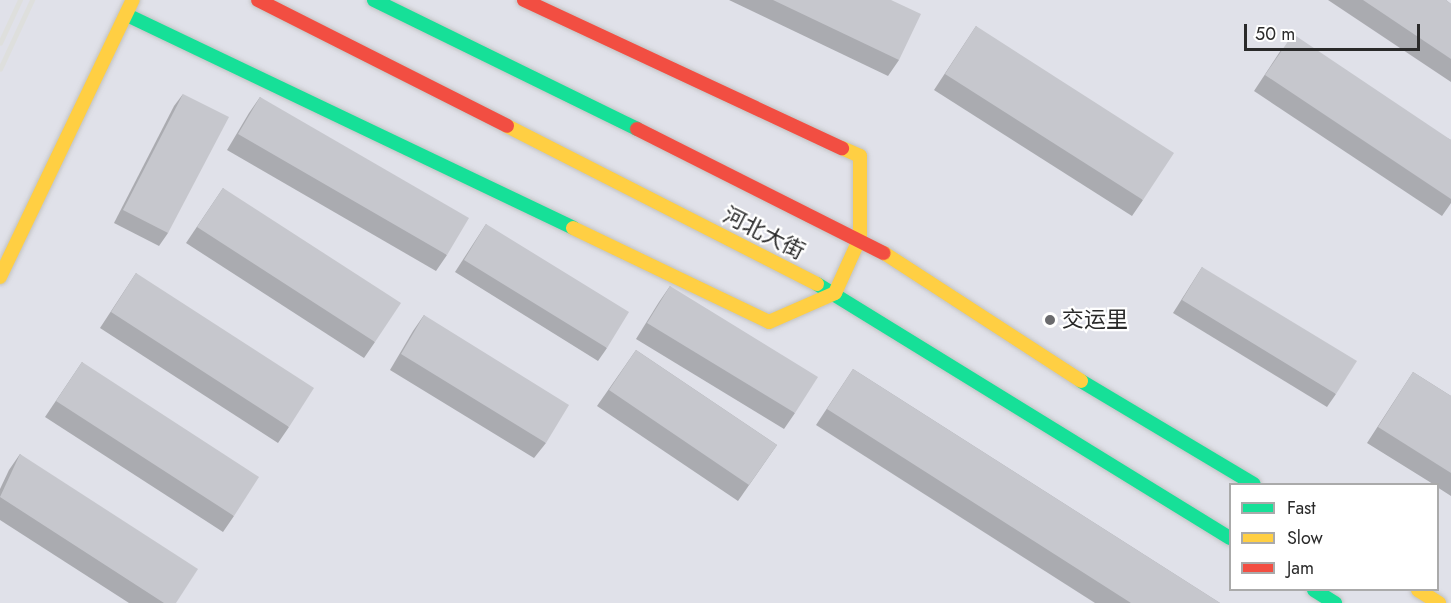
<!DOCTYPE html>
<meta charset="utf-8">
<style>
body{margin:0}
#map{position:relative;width:1451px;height:603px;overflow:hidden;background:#e0e1e9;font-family:Jost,"Noto Sans SC",sans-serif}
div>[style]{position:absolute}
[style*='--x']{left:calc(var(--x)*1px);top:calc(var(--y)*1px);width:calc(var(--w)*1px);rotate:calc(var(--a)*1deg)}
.roads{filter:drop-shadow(0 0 2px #c1c2c2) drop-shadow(0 0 2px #c1c2c2)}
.fast>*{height:14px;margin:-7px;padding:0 7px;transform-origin:7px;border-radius:7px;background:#16e098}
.slow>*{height:14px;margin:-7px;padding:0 7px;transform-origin:7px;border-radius:7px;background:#ffcf43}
.jam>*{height:14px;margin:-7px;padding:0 7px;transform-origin:7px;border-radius:7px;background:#f24e42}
.rail>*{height:4.5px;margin:-2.25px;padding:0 2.25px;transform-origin:2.25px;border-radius:2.25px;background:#dedfdd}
.wall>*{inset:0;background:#aaabb0}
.building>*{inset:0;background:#c6c7cd}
.dots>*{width:16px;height:16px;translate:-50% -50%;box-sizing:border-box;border:3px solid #fff;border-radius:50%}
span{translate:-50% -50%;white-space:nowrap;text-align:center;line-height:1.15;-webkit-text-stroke:4.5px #fff;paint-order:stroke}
.street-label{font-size:22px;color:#2a2a2a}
.poi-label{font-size:22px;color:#2a2a2a}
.left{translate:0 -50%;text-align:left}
.legend{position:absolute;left:1229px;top:483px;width:210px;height:108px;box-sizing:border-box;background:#fff;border:2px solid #aaa;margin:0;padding:8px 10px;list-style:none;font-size:18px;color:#2a2a2a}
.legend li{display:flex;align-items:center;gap:12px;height:30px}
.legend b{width:30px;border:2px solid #aaa}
.scale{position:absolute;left:1244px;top:24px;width:176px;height:27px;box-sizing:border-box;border:3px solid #2a2a2a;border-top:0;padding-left:8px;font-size:18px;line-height:21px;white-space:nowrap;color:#2a2a2a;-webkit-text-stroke:4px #fff;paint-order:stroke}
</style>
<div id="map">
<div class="roads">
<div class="fast">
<div style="--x:374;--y:0;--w:293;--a:26.1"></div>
<div style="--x:127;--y:15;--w:494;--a:25.5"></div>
<div style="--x:817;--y:284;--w:485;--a:31.6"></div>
<div style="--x:1081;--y:381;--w:201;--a:30.8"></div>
<div style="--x:1314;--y:590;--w:25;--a:32"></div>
</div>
<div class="slow">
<div style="--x:507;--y:126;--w:348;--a:27"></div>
<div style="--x:573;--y:228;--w:217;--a:25.6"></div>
<div style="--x:769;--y:322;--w:72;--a:-23.7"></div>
<div style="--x:835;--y:293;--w:60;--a:-65.6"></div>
<div style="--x:860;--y:238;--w:82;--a:-90"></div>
<div style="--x:860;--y:156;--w:20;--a:-156"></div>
<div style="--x:884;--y:253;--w:235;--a:33"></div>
<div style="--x:0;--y:277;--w:307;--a:-64.4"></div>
<div style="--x:1418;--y:590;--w:25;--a:32"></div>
</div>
<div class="jam">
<div style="--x:258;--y:0;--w:279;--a:26.8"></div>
<div style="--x:524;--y:0;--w:351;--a:25"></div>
<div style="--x:637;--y:129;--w:276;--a:26.7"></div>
</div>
</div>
<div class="rail">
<div style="--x:0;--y:43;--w:47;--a:-65.1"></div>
<div style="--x:0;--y:69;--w:76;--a:-65.1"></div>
</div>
<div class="wall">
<div style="clip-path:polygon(729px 0,891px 0,899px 60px,888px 76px)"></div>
<div style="clip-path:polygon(1328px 0,1446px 0,1451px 4px,1451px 82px)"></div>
<div style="clip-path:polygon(976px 26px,1143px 200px,1132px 216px,934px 90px)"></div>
<div style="clip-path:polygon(1281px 50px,1451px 140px,1451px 203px,1442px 216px,1254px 91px)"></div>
<div style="clip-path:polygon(183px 94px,168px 233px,159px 246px,114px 223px,174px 106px)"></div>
<div style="clip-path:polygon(260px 97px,447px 255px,436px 271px,227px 150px,249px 113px)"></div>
<div style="clip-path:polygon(223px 188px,375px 342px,364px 358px,186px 243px)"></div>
<div style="clip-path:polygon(486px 224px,607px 348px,598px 361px,455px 272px)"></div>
<div style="clip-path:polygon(1202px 267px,1336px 394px,1327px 407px,1173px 313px)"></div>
<div style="clip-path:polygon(136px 273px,289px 427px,278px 443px,100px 328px)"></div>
<div style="clip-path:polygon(670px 286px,795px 413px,784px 429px,636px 339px,659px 302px)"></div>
<div style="clip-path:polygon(424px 315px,546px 443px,534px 458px,390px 370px,413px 331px)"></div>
<div style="clip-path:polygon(636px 350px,777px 445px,738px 501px,597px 406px)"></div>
<div style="clip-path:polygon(82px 362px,234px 516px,223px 532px,45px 417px)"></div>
<div style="clip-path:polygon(853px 369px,1220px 603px,1095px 603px,816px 425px)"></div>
<div style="clip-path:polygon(1413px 372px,1451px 396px,1451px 496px,1437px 487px,1437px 484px,1433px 484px,1367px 443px)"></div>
<div style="clip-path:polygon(20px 454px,176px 603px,129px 603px,0 520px,0 489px,9px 470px)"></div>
</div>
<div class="building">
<div style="clip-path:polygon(773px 0,891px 0,921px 14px,899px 60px)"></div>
<div style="clip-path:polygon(1363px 0,1446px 0,1451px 4px,1451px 59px)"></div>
<div style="clip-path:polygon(976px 26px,1174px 153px,1143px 200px,945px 74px)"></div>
<div style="clip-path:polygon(1293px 34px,1451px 140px,1451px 199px,1265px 75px)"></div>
<div style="clip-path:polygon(183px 94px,229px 117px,168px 233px,123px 210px)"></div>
<div style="clip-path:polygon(260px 97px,469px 218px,447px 255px,238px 134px)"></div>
<div style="clip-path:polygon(223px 188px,401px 303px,375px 342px,197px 227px)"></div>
<div style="clip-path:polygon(486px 224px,629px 312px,607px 348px,464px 260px)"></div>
<div style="clip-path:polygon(1202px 267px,1357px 361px,1336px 394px,1182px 300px)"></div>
<div style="clip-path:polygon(136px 273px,314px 388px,289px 427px,111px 312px)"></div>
<div style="clip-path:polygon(670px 286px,818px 377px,795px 413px,647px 323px)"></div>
<div style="clip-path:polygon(424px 315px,569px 405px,546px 443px,401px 354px)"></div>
<div style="clip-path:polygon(636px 350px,777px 445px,749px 485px,609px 390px)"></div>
<div style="clip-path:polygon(82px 362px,259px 477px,234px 516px,56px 401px)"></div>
<div style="clip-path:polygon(853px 369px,1220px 603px,1131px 603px,827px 409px)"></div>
<div style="clip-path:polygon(1413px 372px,1451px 396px,1451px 473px,1378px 427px)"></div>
<div style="clip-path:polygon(20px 454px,198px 569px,176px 603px,164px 603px,0 497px)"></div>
</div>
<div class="dots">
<div style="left:1050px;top:320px;background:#6a6a6d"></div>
</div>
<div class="street-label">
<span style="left:764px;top:233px;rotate:27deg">河北大街</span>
</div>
<div class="poi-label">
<span class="left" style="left:1062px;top:320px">交运里</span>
</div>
<ul class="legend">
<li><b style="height:8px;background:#16e098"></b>Fast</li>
<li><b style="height:8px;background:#ffcf43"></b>Slow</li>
<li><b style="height:8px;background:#f24e42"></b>Jam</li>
</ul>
<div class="scale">50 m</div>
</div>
